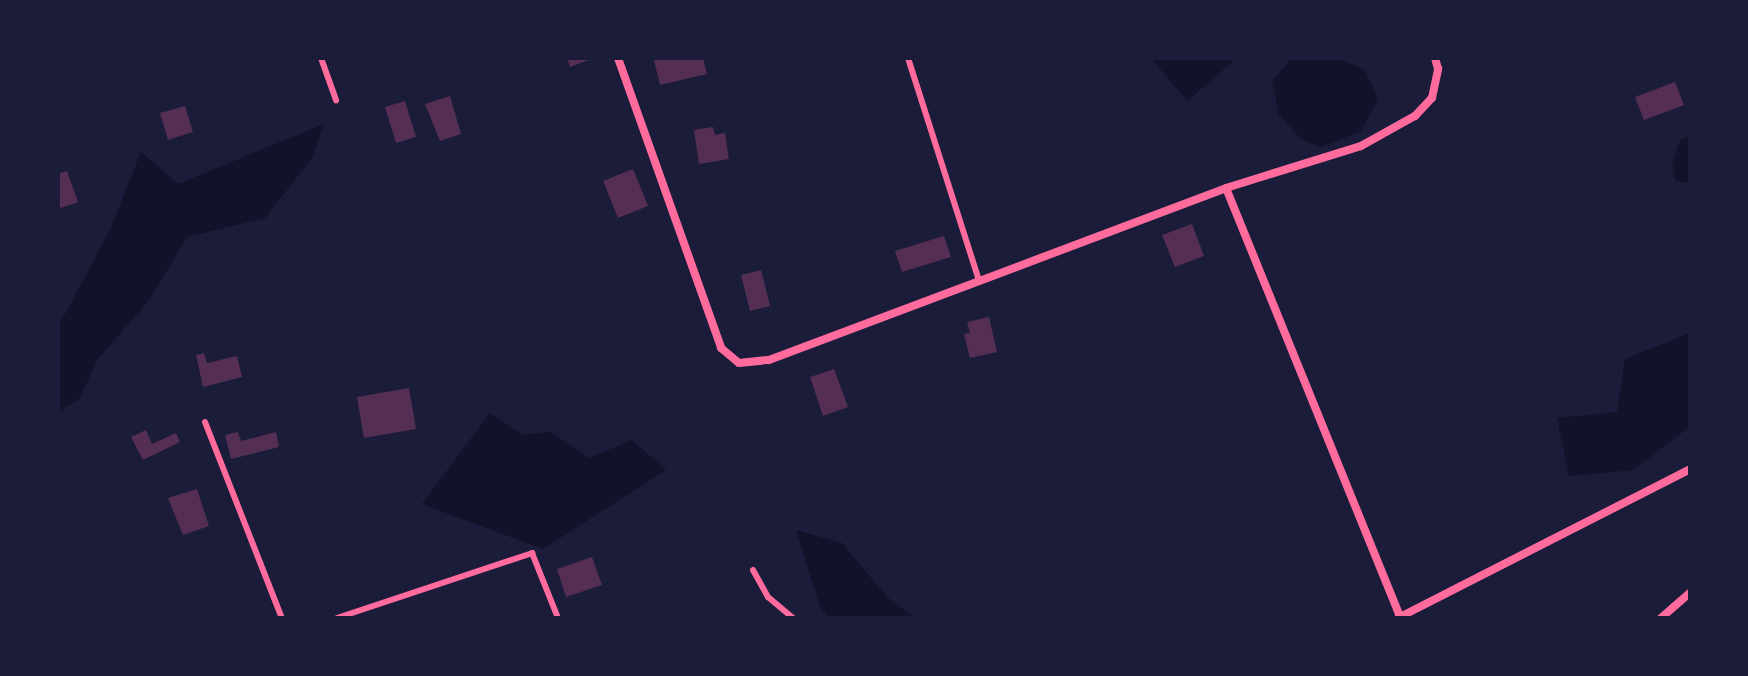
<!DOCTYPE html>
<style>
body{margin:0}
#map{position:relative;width:1748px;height:676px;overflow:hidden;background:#1b1b3a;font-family:"Golos Text",sans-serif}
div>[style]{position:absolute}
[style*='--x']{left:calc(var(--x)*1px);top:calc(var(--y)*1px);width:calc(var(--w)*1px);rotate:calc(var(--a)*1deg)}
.water>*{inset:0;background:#12122b}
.building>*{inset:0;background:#542f53}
.service>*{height:6px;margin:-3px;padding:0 3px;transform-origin:3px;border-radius:3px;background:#ff6b9d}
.minor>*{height:8px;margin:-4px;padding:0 4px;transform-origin:4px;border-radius:4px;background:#ff6b9d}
span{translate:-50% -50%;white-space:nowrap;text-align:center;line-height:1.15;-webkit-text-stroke:6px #1b1b3a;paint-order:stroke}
.frame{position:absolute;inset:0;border:60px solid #1b1b3a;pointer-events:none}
</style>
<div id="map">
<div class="water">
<div style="clip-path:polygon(1151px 58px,1237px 58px,1187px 101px)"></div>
<div style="clip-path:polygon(1292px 58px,1337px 58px,1365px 70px,1378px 99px,1361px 131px,1322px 147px,1302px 140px,1279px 115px,1272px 81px)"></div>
<div style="clip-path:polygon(324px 124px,312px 158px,265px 218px,187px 237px,150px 299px,98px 359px,79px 399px,58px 412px,58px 327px,110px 230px,141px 152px,178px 184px)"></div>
<div style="clip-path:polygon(1690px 136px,1690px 183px,1676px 181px,1672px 164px,1680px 140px)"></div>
<div style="clip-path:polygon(1690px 333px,1688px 428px,1633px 470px,1569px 476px,1557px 418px,1617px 412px,1625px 359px)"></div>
<div style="clip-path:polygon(490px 413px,523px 435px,551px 432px,589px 458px,632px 440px,666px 470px,543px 549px,422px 504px)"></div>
<div style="clip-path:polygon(796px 530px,842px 543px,887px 597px,915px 618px,830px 618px,820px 607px)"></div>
</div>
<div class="building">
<div style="clip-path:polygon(567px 58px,594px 58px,570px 67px)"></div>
<div style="clip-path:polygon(661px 58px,703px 58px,707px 74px,660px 85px,654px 60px)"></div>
<div style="clip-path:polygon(1675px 82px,1684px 105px,1644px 120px,1635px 97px)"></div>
<div style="clip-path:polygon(450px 96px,461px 134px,440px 141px,425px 104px)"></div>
<div style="clip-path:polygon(405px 101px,416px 137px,396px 143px,385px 107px)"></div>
<div style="clip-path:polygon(185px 106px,193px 132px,168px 140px,160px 113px)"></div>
<div style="clip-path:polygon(713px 127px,715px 135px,725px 133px,729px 159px,699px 164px,694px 130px)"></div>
<div style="clip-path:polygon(633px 169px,648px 206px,618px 218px,603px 181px)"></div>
<div style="clip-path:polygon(67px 171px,78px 202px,58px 209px,58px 174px)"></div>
<div style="clip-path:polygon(1192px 224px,1204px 256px,1175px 267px,1162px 235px)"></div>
<div style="clip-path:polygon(944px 236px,951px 257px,902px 272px,895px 251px)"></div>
<div style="clip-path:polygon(761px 270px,770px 306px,750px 311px,741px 275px)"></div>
<div style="clip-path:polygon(989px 317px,997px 352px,970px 358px,964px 334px,970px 333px,967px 322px)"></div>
<div style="clip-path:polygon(204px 353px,207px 363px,237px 356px,242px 377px,203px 387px,196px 355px)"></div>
<div style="clip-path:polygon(834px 369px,848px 407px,823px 416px,810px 377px)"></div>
<div style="clip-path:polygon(409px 388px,416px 429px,364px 438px,357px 397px)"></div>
<div style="clip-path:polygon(146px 430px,152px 444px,176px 433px,180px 442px,143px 460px,131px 437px)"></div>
<div style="clip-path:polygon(238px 432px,241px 441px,276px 432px,279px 447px,231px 459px,225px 435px)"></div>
<div style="clip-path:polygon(197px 489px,209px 526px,183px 535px,168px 498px)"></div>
<div style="clip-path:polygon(592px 557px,602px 585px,566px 597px,557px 569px)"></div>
</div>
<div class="service">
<div style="--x:321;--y:58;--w:45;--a:70.3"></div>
<div style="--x:908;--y:58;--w:233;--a:72.3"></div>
<div style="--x:205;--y:422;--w:211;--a:68.6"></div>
<div style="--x:753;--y:570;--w:31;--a:61"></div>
<div style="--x:768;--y:597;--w:33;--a:40"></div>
<div style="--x:337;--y:618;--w:206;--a:-18.4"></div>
<div style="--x:532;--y:553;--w:70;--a:68.2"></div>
</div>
<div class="minor">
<div style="--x:618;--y:58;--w:308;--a:70.4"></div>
<div style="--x:721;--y:348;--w:23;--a:40"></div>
<div style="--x:739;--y:363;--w:30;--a:-6"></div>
<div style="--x:769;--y:360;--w:488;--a:-20.6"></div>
<div style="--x:1226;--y:188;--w:141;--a:-17.3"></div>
<div style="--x:1361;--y:146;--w:62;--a:-29.1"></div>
<div style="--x:1415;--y:116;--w:25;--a:-47"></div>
<div style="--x:1432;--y:98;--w:30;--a:-78"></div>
<div style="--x:1438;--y:69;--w:11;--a:-105"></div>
<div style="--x:1226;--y:188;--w:463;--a:67.9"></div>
<div style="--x:1398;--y:618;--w:328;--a:-27"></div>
<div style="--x:1661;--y:618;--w:38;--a:-41"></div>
</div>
<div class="frame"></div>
</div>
